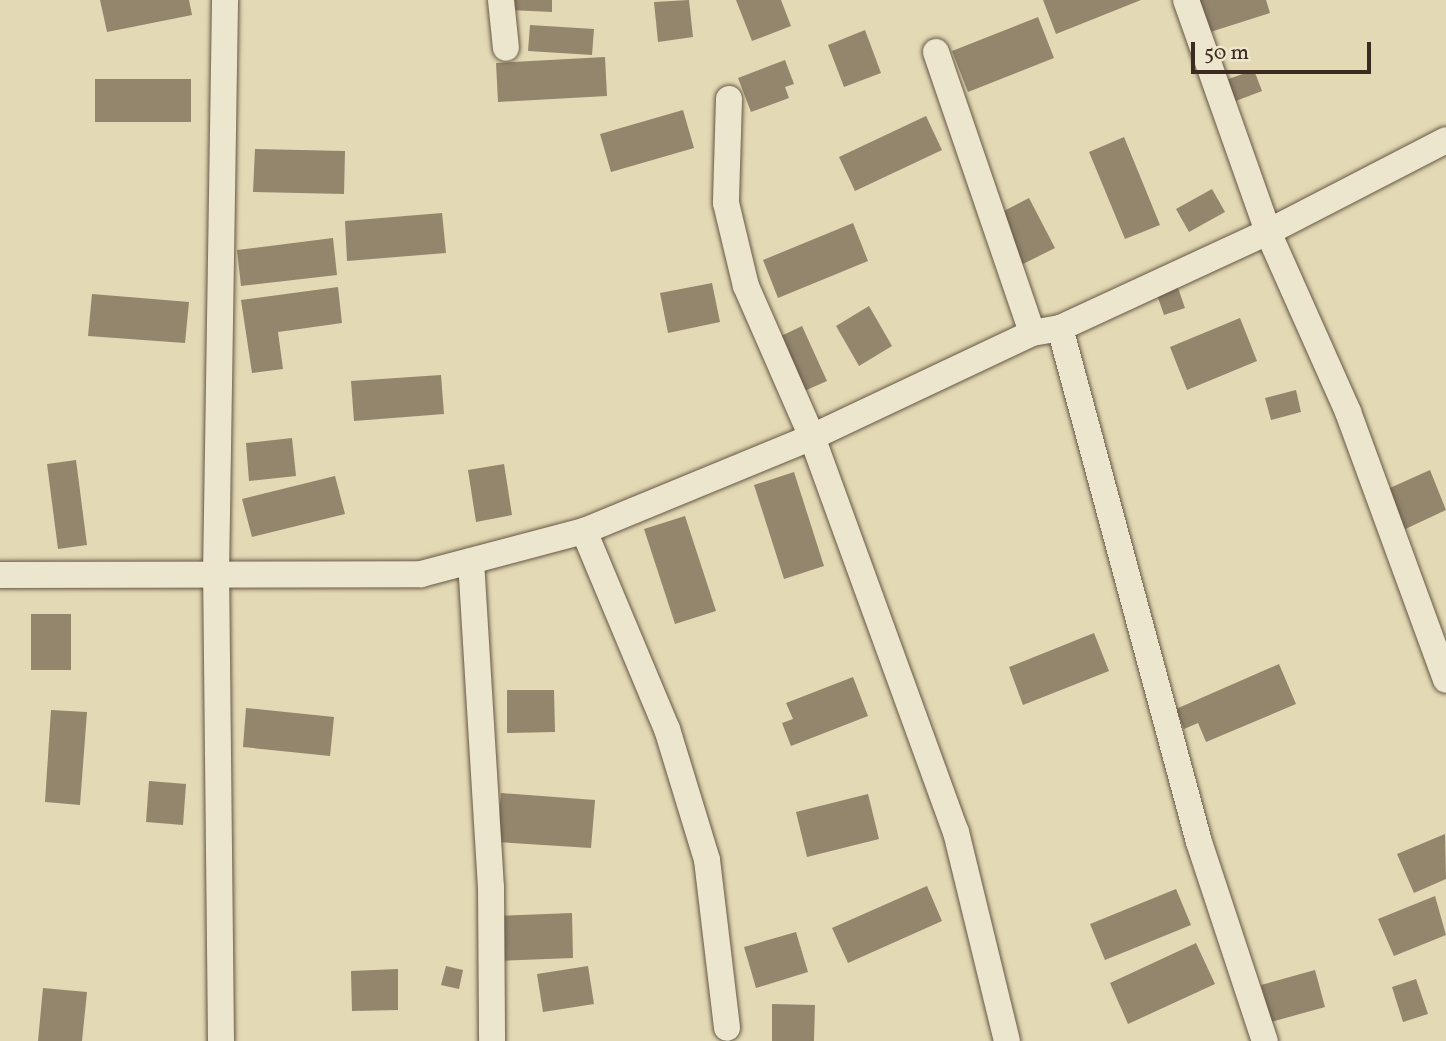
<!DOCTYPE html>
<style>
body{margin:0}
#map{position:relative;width:1446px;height:1041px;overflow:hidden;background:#e3d9b4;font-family:Vollkorn,serif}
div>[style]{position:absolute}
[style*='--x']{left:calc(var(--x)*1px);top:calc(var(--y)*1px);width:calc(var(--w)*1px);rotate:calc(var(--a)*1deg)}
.building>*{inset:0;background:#93866d}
.roads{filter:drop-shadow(0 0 2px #665745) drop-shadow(0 0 2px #665745)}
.minor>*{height:26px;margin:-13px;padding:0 13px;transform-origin:13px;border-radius:13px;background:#ede6ce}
span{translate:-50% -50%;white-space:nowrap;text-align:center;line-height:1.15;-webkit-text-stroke:7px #ede6ce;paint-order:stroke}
.scale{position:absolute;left:1191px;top:42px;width:180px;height:32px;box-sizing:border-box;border:4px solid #3c2c20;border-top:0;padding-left:9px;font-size:21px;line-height:24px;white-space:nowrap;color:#3c2c20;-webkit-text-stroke:5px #ede6ce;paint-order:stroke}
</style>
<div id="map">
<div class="building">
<div style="clip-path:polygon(100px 0,189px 0,192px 15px,107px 32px)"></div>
<div style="clip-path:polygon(509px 0,552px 0,552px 12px,509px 10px)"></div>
<div style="clip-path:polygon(689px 0,693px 37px,658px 42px,654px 2px)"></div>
<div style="clip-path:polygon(736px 0,781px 0,791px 26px,752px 41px)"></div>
<div style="clip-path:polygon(1043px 0,1141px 0,1056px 34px)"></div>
<div style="clip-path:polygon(1190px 0,1266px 0,1270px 13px,1201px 35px)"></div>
<div style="clip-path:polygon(1038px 17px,1054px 58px,968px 92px,952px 51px)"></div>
<div style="clip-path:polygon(530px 25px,594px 29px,592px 55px,528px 51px)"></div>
<div style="clip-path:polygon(865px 30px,881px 73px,844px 87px,828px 45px)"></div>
<div style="clip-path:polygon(605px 57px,607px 96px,498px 102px,496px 63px)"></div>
<div style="clip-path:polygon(785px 60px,794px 84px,785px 87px,789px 98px,751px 112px,738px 78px)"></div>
<div style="clip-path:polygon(1254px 70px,1262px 91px,1228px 104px,1220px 82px)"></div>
<div style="clip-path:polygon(95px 79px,191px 79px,191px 122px,95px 122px)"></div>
<div style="clip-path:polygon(683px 110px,694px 148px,611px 172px,600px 134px)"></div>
<div style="clip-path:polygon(926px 116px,942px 150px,855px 191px,839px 157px)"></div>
<div style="clip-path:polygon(1124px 137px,1160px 225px,1125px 239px,1089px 152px)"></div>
<div style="clip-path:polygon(255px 149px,345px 151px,344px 194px,253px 192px)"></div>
<div style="clip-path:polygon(1212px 189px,1225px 212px,1189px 232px,1176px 209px)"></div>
<div style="clip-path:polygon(1029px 198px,1055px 248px,1019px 266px,994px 216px)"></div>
<div style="clip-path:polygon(442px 213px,446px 253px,347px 261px,345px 221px)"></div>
<div style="clip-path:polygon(853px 223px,868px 261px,778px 298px,763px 260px)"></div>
<div style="clip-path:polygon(333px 238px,337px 275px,241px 286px,237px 250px)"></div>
<div style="clip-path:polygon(712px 283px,720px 322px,668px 333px,660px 293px)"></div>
<div style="clip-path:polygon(1177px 285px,1185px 308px,1164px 315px,1156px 292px)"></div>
<div style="clip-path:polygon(338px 287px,342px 323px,278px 332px,283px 369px,252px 373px,241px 300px)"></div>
<div style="clip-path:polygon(92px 294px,189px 302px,185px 343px,88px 336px)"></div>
<div style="clip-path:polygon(869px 306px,892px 346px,859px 366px,836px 326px)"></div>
<div style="clip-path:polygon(1240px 318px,1257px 361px,1187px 390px,1170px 347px)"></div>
<div style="clip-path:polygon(802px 326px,827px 381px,802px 392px,777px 338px)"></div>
<div style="clip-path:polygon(441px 375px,444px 414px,354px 421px,351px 381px)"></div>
<div style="clip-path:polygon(1296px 390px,1301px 412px,1271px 420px,1265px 398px)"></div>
<div style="clip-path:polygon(292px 438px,296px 476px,249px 481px,246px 443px)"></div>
<div style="clip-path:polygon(76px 460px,87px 545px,58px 549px,47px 464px)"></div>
<div style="clip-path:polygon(504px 464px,512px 515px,476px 522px,468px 470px)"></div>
<div style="clip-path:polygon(1430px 470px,1446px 510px,1399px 532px,1381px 492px)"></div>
<div style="clip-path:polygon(794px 472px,824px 566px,784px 579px,754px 485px)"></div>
<div style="clip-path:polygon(335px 476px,345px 514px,252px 537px,242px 499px)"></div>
<div style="clip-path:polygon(685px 516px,716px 611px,675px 624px,644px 529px)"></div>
<div style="clip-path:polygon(31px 614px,71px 614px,71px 670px,31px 670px)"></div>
<div style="clip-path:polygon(1094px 633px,1109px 671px,1023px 705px,1009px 667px)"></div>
<div style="clip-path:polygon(1279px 664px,1296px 704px,1206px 742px,1198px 723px,1184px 729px,1176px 709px)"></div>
<div style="clip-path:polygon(853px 677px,868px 716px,791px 746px,782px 723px,793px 719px,786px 703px)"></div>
<div style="clip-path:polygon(507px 690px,554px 690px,555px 732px,507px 733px)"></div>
<div style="clip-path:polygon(246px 708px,334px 717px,330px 756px,243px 747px)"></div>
<div style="clip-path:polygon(51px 710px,87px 712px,80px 805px,45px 802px)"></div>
<div style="clip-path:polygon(149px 781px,186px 784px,183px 825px,146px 822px)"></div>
<div style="clip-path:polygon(501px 793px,595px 800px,591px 848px,497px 842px)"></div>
<div style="clip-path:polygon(868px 794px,879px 839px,807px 857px,796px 812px)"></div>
<div style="clip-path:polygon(1445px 834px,1446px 879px,1414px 893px,1397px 854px)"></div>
<div style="clip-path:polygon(927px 886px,942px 921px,848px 963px,832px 928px)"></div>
<div style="clip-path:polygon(1176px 889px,1191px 925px,1105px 960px,1090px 924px)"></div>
<div style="clip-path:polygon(1435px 896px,1446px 935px,1394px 956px,1378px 919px)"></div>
<div style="clip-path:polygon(572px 913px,573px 958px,497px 961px,496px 916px)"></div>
<div style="clip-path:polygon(796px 932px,808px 972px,756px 988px,744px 947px)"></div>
<div style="clip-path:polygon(1196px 943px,1215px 984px,1128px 1024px,1110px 983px)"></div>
<div style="clip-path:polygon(446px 966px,463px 970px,459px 989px,441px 985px)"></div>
<div style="clip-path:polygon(588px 966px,594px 1004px,543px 1012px,537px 974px)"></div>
<div style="clip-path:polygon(398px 969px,398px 1010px,352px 1011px,351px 971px)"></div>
<div style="clip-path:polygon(1315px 970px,1325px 1007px,1271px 1022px,1261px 985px)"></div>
<div style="clip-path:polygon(1416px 979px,1428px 1014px,1403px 1022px,1392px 987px)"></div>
<div style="clip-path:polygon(43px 988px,87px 992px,82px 1041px,38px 1041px)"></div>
<div style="clip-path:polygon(772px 1004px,815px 1005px,814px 1041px,772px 1041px)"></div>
</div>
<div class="roads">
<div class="minor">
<div style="--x:501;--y:0;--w:48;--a:84.1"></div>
<div style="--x:1186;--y:0;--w:246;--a:70.5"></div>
<div style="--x:1268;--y:232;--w:197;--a:66"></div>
<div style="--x:1348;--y:412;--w:285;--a:69.9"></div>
<div style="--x:936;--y:52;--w:297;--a:71.1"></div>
<div style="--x:729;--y:99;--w:104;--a:91.7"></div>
<div style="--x:726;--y:203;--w:85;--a:76.5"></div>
<div style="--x:746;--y:286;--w:165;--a:66.4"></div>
<div style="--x:812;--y:437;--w:420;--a:70"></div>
<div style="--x:956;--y:832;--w:215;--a:76.3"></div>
<div style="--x:1060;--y:328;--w:532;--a:74.87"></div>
<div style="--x:1199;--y:842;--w:210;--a:71.7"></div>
<div style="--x:584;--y:531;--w:215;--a:67.3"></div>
<div style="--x:667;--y:729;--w:137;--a:73"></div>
<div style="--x:707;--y:860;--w:169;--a:83.2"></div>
<div style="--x:471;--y:561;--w:328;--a:86.5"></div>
<div style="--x:491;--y:888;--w:153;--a:89.6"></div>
<div style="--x:0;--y:575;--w:421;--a:-0.1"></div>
<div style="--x:421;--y:574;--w:169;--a:-14.8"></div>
<div style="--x:584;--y:531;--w:247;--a:-22.4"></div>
<div style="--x:812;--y:437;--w:243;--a:-25.3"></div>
<div style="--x:1032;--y:333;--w:28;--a:-10"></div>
<div style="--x:1060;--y:328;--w:229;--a:-24.8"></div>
<div style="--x:1268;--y:232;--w:200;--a:-27.3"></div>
<div style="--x:221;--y:1041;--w:465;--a:-90.6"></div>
<div style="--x:216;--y:576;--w:576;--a:-89.1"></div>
</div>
</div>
<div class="scale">50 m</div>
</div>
